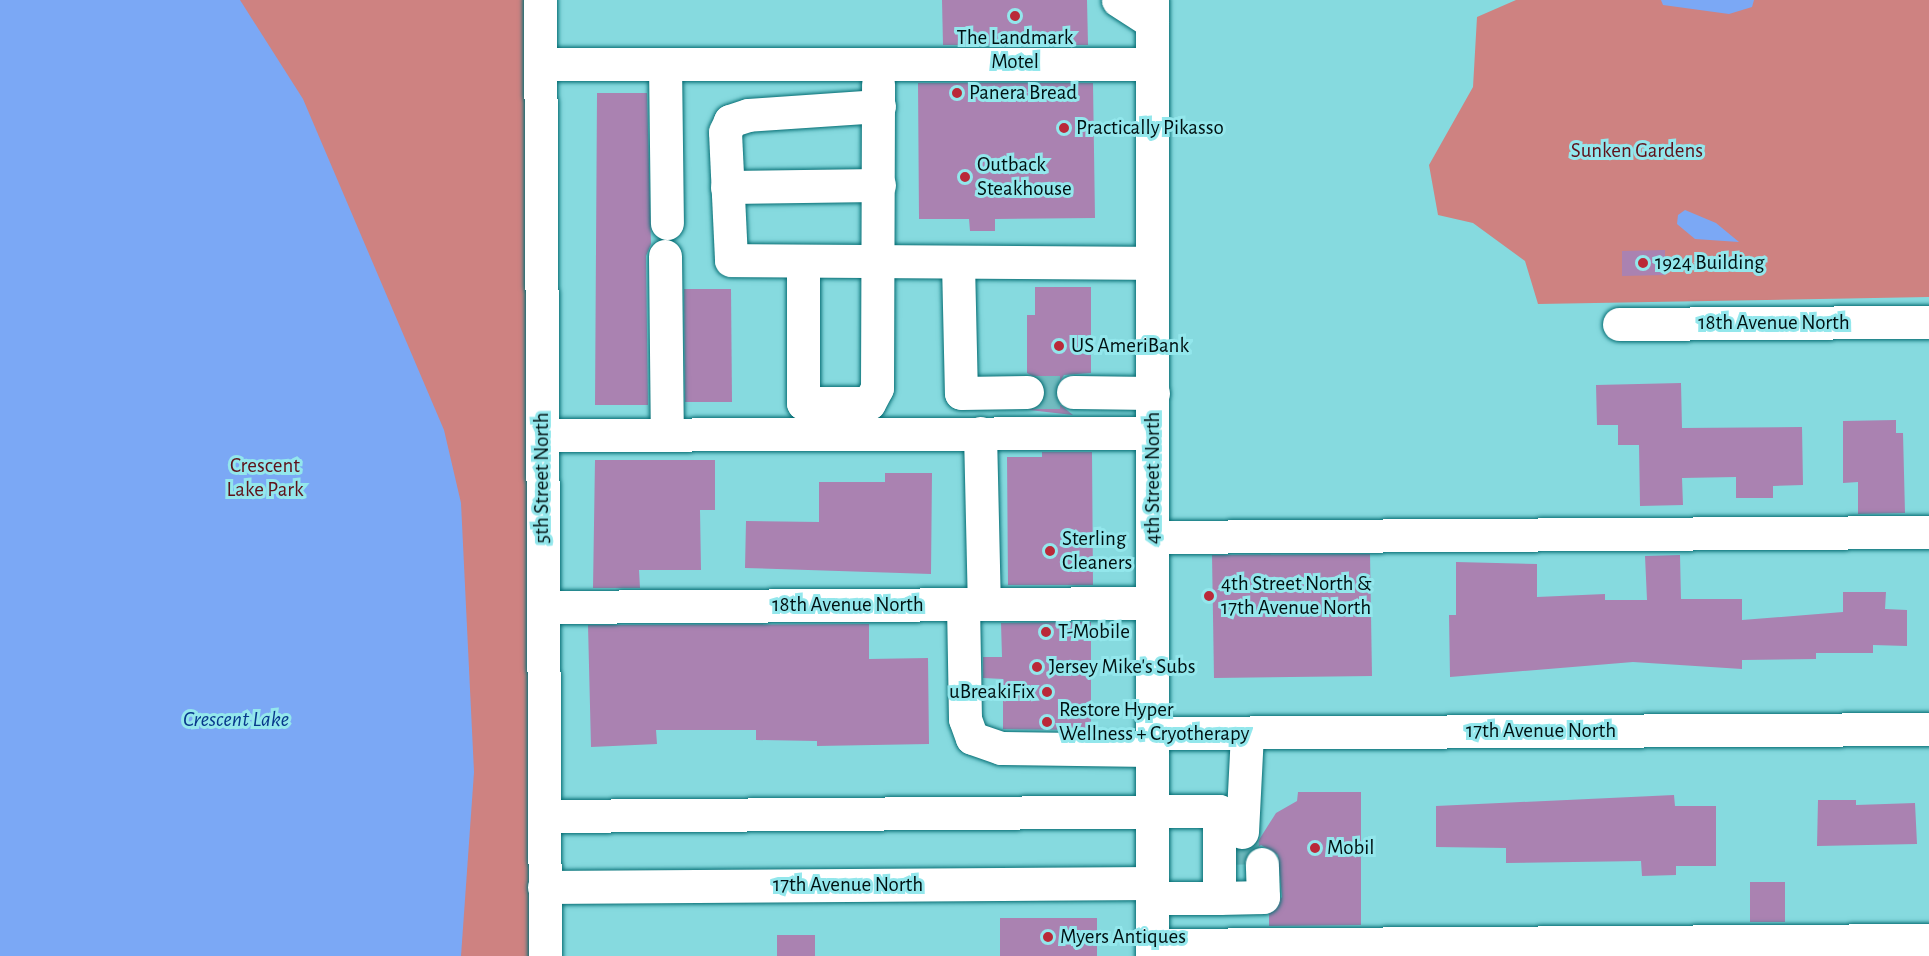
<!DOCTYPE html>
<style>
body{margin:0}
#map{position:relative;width:1929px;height:956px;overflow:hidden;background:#86dadf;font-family:"Alegreya Sans",sans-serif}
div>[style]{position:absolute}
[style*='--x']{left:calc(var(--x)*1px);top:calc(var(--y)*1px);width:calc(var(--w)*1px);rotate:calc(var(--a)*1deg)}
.green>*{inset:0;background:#ce8281}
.water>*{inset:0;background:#7ba8f5}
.building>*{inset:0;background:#aa82b1}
.minor-tunnel>*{height:33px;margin-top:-16.5px;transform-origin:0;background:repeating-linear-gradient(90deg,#72bcc0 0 33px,transparent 0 49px)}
.roads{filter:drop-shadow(0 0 2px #056d73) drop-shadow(0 0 2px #056d73)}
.minor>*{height:33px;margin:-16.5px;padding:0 16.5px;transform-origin:16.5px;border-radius:16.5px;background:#fff}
.major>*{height:33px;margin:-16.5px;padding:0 16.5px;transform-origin:16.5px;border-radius:16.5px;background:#fff}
.dots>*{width:16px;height:16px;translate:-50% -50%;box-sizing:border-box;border:3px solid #93e7ec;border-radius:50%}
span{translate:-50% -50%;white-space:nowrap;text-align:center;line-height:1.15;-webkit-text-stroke:6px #93e7ec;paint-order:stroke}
.poi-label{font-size:21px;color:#001112}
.left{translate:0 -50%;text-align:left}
.right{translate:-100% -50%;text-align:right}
.park-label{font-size:21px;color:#5f1119}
.street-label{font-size:21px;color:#001112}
.water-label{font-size:22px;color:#07388b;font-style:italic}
</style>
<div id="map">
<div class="green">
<div style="clip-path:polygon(0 0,527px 0,529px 956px,0 956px)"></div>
<div style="clip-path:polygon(1516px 0,1929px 0,1929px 297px,1538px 304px,1525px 261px,1473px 223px,1438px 215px,1429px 165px,1473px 87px,1477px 17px)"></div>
</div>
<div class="water">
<div style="clip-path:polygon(0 0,240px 0,303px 99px,444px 430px,461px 503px,474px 772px,461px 956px,0 956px)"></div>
<div style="clip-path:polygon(1661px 0,1754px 0,1752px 7px,1729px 14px,1663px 5px)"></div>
<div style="clip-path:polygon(1685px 210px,1716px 223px,1739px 242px,1695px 239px,1677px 224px,1678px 215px)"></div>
</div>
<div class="building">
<div style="clip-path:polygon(942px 0,1087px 0,1088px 45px,943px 45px)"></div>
<div style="clip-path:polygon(918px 83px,1093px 83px,1095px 218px,995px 219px,995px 231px,970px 231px,969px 219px,919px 219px)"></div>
<div style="clip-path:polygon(597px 93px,647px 93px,651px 244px,646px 256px,648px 405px,595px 405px)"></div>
<div style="clip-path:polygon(1665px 250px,1665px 275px,1622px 276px,1622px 251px)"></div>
<div style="clip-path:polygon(1035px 287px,1091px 287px,1091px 373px,1064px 375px,1054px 391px,1057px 402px,1073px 415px,1029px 410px,1043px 402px,1046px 392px,1043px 382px,1027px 373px,1027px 315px,1035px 315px)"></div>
<div style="clip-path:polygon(684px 289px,731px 289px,732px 402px,685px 402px)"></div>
<div style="clip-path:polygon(1681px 383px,1682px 428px,1802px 427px,1803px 485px,1773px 486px,1773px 498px,1736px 498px,1736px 477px,1682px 478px,1683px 505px,1640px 506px,1639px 445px,1618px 445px,1618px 425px,1597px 425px,1596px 385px)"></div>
<div style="clip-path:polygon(1896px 420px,1896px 433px,1903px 433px,1905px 513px,1858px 514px,1858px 482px,1843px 483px,1843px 421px)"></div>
<div style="clip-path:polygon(1042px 452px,1092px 452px,1093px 585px,1008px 585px,1007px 457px,1042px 457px)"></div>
<div style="clip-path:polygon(595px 460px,715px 460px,715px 510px,700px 510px,701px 570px,639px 570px,640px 588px,593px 588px)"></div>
<div style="clip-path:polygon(885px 473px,932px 473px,931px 574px,745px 568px,746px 521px,819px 522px,819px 482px,885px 482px)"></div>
<div style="clip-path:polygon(1370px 554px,1372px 676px,1214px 678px,1212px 555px)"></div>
<div style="clip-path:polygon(1680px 555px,1681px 599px,1742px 599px,1742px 620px,1843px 612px,1843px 592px,1886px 592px,1885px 609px,1907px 610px,1907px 646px,1873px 645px,1873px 653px,1816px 653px,1816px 659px,1742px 660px,1742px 669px,1633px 662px,1450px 677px,1449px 615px,1456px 615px,1456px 562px,1537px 564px,1537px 597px,1605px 594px,1605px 600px,1647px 600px,1645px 556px)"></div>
<div style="clip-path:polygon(1091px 622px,1091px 730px,1003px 729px,1003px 679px,983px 678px,983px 657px,1002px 657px,1001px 623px)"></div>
<div style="clip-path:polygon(869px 624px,869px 659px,928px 658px,929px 744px,817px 746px,817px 741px,756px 740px,756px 730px,656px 730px,657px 744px,591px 747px,588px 625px)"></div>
<div style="clip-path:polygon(1298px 792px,1361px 792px,1361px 925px,1269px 926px,1269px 914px,1282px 897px,1278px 855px,1261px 845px,1238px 864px,1238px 850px,1257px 843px,1276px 813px,1297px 801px)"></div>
<div style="clip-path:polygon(1674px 795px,1675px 806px,1716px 806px,1716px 866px,1676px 866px,1676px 875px,1642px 876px,1641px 861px,1506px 863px,1506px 848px,1436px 847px,1436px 806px)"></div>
<div style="clip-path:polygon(1818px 800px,1856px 800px,1856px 805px,1915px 803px,1917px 844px,1817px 846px)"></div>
<div style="clip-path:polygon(1750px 882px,1785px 882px,1785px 922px,1750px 922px)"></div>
<div style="clip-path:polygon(1000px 918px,1097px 918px,1097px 956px,1000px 956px)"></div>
<div style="clip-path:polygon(777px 935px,815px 935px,815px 956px,777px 956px)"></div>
</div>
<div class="minor-tunnel">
<div style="--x:1027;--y:392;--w:46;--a:0"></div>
<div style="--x:1242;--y:832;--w:32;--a:88"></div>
</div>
<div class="roads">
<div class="minor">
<div style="--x:540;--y:0;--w:956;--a:89.7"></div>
<div style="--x:1118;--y:0;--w:40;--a:32.9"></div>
<div style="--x:540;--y:64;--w:612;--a:0"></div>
<div style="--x:665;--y:64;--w:159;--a:89.3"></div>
<div style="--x:879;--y:106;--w:131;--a:176.1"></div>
<div style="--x:748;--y:115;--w:19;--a:162"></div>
<div style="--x:730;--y:121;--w:12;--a:114"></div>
<div style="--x:725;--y:132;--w:128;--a:87.3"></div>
<div style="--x:731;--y:260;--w:421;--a:0.4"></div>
<div style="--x:727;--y:187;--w:152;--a:-0.8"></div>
<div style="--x:665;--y:256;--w:178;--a:89.4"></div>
<div style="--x:803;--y:261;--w:142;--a:90"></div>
<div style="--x:803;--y:403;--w:66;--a:0"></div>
<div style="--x:869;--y:403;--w:17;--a:-62"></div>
<div style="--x:877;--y:388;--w:304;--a:-89.8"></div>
<div style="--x:958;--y:263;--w:130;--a:88.7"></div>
<div style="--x:961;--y:393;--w:66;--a:-0.9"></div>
<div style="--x:1619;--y:324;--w:310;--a:-0.4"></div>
<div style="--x:1073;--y:392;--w:80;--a:0.7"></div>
<div style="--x:980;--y:433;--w:171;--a:88.7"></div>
<div style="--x:542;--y:435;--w:610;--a:-0.19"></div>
<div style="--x:1152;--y:537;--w:777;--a:-0.37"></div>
<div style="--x:963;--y:604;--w:115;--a:89"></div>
<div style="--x:965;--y:719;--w:20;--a:70"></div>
<div style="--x:972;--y:738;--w:31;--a:19"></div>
<div style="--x:1001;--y:748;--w:151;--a:0.8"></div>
<div style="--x:543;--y:607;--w:609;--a:-0.38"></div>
<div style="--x:1152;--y:733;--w:777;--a:-0.29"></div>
<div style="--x:544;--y:816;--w:675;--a:-0.42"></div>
<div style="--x:1219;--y:811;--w:87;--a:90"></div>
<div style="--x:1219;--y:898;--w:67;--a:180"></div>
<div style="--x:1242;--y:832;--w:99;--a:-87.1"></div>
<div style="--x:544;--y:887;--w:608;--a:-0.38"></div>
<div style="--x:1219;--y:898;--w:44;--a:-1.3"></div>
<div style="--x:1263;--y:897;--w:33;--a:-92"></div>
<div style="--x:1152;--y:945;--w:777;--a:-0.37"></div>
</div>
<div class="major">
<div style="--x:1152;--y:0;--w:956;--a:90"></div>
</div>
</div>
<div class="dots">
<div style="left:1015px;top:16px;background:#ba2938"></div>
<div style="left:957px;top:93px;background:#ba2938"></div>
<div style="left:1064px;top:128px;background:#ba2938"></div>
<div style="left:965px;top:177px;background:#ba2938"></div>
<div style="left:1643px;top:263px;background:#ba2938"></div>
<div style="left:1059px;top:346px;background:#ba2938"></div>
<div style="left:1050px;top:551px;background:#ba2938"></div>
<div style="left:1209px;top:596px;background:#ba2938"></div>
<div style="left:1046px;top:632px;background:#ba2938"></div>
<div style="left:1037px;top:667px;background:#ba2938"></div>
<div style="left:1047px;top:692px;background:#ba2938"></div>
<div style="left:1047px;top:722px;background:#ba2938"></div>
<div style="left:1315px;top:848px;background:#ba2938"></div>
<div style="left:1048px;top:937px;background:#ba2938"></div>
</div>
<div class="poi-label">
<span style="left:1015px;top:50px">The Landmark<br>Motel</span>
<span class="left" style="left:969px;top:93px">Panera Bread</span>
<span class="left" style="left:1076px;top:128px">Practically Pikasso</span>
<span class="left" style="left:977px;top:177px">Outback<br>Steakhouse</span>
<span class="left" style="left:1655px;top:263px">1924 Building</span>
<span class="left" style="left:1071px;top:346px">US AmeriBank</span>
<span class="left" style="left:1062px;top:551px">Sterling<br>Cleaners</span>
<span class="left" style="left:1221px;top:596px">4th Street North &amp;<br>17th Avenue North</span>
<span class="left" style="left:1058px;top:632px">T-Mobile</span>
<span class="left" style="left:1049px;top:667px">Jersey Mike's Subs</span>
<span class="right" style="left:1035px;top:692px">uBreakiFix</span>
<span class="left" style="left:1059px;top:722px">Restore Hyper<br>Wellness + Cryotherapy</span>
<span class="left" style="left:1327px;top:848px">Mobil</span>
<span class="left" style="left:1060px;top:937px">Myers Antiques</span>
</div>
<div class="park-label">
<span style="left:1637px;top:151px">Sunken Gardens</span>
<span style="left:265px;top:478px">Crescent<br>Lake Park</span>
</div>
<div class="street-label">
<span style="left:1774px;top:323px">18th Avenue North</span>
<span style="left:542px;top:478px;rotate:-90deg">5th Street North</span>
<span style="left:1153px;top:478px;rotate:-90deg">4th Street North</span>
<span style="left:848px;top:605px">18th Avenue North</span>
<span style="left:1541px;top:731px">17th Avenue North</span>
<span style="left:848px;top:885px">17th Avenue North</span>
</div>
<div class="water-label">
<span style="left:236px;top:720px">Crescent Lake</span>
</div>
</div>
